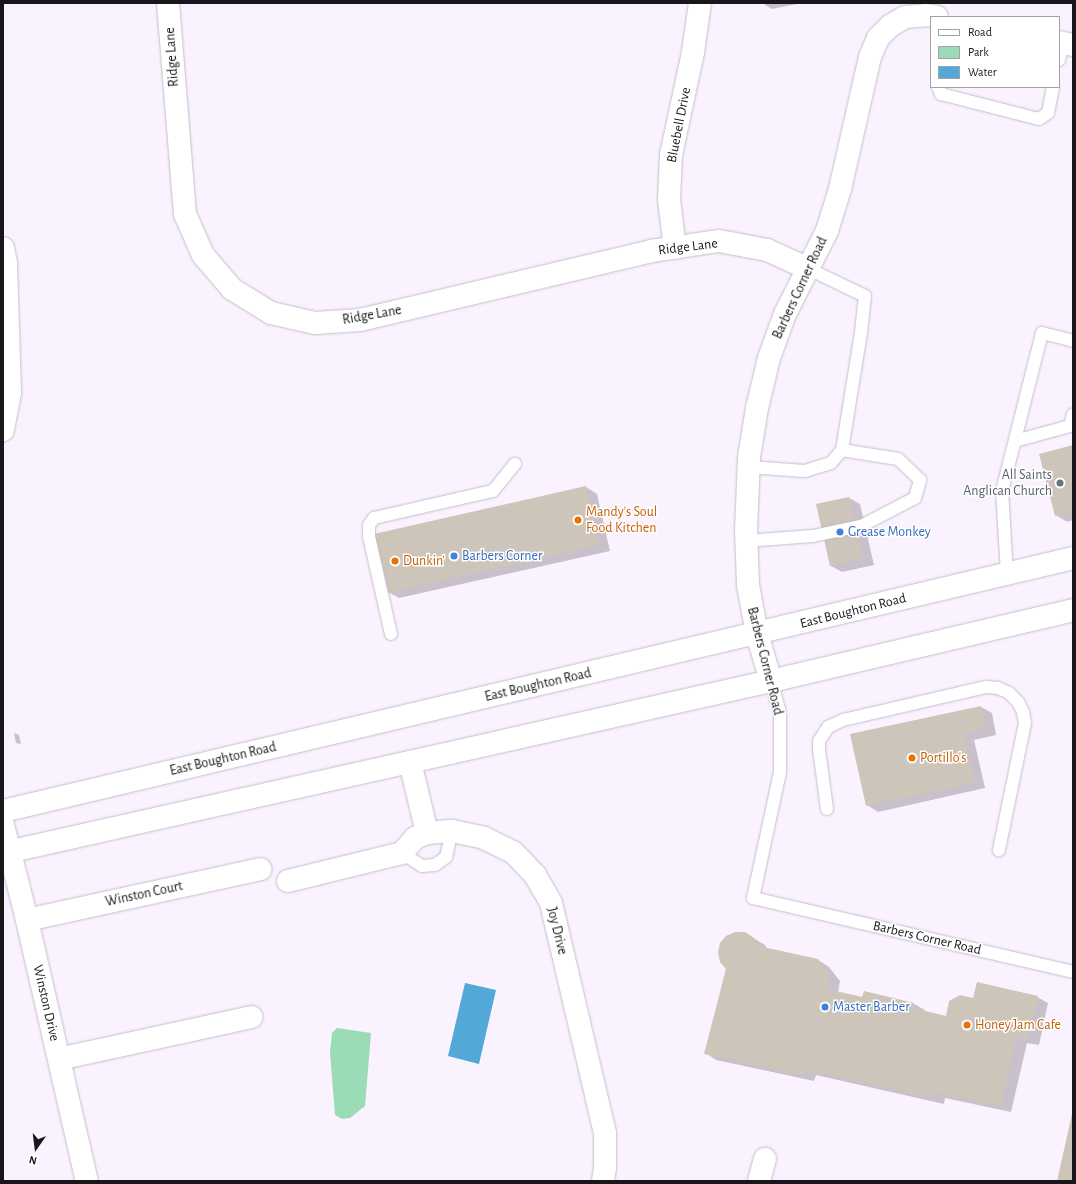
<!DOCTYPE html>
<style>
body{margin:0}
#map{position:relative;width:1076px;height:1184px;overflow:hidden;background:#faf2fe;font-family:"Alegreya Sans",sans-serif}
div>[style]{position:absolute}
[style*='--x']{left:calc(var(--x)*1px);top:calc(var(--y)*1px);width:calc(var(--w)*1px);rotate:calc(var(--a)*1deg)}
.green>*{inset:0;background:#9bdcb6}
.water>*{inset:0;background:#52a9d8}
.shadow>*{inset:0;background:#0003}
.building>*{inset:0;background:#cdc4ba}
.roads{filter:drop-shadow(0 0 1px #c5bec9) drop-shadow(0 0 1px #c5bec9)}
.lane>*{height:12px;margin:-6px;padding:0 6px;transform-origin:6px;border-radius:6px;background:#fff}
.street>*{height:22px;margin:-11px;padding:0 11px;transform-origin:11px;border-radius:11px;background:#fff}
.secondary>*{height:22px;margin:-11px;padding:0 11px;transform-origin:11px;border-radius:11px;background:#fff}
.dots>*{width:11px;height:11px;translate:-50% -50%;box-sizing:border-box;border:2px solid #fff;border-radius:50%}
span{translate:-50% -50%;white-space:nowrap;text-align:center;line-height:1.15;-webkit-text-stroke:3px #fff;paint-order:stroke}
.street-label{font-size:14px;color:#18161a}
.worship-label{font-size:14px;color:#5b616d}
.right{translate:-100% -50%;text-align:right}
.food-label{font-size:14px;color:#c56008}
.left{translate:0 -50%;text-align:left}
.shop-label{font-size:14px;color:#366cbe}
.frame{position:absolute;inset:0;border:4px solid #18161a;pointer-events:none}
.legend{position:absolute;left:930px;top:16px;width:130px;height:72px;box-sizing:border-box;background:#fff;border:1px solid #a3a2a3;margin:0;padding:5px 7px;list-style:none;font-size:12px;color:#18161a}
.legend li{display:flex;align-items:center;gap:8px;height:20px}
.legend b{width:20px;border:1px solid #a3a2a3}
.north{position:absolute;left:16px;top:1128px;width:40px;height:40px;-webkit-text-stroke:3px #fff;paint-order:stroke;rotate:194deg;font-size:11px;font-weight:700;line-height:16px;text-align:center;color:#18161a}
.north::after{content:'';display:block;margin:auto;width:14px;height:18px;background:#18161a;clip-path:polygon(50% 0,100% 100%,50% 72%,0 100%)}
</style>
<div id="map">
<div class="green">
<div style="clip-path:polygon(337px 1028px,371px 1033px,365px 1106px,350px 1118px,342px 1119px,335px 1115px,330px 1053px,332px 1033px)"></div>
</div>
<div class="water">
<div style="clip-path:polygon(465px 983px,496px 990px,479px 1064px,448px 1056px)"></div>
</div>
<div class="shadow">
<div style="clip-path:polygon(762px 3px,802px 3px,772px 9px)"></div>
<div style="clip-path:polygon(1073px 446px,1073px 520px,1067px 522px,1056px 515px)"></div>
<div style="clip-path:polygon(586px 487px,597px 494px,610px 551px,399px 598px,388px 592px)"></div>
<div style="clip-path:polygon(849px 498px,860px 504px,874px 565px,842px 572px,831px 566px)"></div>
<div style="clip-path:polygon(981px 707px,992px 713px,996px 735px,974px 740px,985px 788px,878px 812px,867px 805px)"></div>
<div style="clip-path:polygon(14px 733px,19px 735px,21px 744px,16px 743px)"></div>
<div style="clip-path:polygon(745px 933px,765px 945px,767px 949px,818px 960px,829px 967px,840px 981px,838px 993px,863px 998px,864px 993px,914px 1004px,925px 1010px,924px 1012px,947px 1017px,974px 999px,1037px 997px,1048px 1003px,1039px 1045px,1027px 1043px,1011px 1112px,945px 1098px,944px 1104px,816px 1075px,814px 1081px,716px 1060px,706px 1053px)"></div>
<div style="clip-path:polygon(1073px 1116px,1073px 1181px,1058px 1181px)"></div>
</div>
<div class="building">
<div style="clip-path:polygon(1073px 445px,1073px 512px,1055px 516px,1039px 454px)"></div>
<div style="clip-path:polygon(586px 486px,600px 545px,387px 593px,374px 534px)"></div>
<div style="clip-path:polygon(849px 497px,863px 559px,830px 566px,816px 504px)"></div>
<div style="clip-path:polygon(981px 706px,986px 729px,964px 734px,975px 783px,866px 806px,850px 734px)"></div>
<div style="clip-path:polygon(735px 932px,745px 932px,754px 938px,759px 946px,818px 959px,830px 974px,827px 989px,862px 997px,864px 991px,914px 1003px,913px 1008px,946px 1016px,949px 1001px,960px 995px,973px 998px,977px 982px,1038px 996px,1028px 1040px,1016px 1037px,1001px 1107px,934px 1092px,933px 1098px,805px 1070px,803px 1076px,704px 1054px,726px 969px,720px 962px,718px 952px,720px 943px,726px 936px)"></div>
<div style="clip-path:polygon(1072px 1114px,1073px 1181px,1057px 1181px)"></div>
</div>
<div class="roads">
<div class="lane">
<div style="--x:1059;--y:60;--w:17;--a:-77"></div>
<div style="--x:938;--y:87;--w:8;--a:67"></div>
<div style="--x:941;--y:94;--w:101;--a:14.3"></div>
<div style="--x:1039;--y:119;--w:11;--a:-34"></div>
<div style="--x:1048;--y:113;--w:26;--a:-79"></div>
<div style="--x:1015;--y:441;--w:57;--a:-15.3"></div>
<div style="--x:1070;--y:426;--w:12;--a:-76"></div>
<div style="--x:749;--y:467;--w:56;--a:4.1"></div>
<div style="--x:805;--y:471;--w:27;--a:-17"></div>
<div style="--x:831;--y:463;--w:17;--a:-50"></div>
<div style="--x:842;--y:450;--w:119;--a:-80.8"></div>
<div style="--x:861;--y:333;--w:37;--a:-84"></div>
<div style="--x:865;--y:296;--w:62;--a:-154.3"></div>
<div style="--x:746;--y:541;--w:67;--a:-4.3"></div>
<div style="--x:813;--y:536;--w:49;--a:-11.8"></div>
<div style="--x:861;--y:526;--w:61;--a:-27.4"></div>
<div style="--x:915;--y:498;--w:19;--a:-74"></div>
<div style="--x:920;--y:480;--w:30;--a:-136"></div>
<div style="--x:898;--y:459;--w:57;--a:-170.9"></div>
<div style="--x:1007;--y:574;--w:83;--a:-93.4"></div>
<div style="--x:1002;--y:491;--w:163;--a:-75.8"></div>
<div style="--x:1042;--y:333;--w:32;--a:14"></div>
<div style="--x:391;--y:634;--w:100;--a:-102.7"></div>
<div style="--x:369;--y:536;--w:11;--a:-90"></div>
<div style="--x:369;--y:525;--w:9;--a:-54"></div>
<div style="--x:374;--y:518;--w:122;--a:-12.8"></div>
<div style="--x:493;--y:491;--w:35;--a:-51"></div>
<div style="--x:771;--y:681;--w:33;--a:74"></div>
<div style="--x:780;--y:713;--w:59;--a:90"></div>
<div style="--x:780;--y:772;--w:129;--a:102.1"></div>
<div style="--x:753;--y:898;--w:328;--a:13"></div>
<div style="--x:827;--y:809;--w:61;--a:-97.6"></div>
<div style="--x:819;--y:749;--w:8;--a:-90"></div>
<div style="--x:819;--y:741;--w:17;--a:-57"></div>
<div style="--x:828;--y:727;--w:17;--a:-25"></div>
<div style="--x:843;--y:720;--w:147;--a:-13"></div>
<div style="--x:986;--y:687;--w:12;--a:5"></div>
<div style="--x:998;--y:688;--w:12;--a:24"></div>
<div style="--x:1009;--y:693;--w:13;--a:45"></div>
<div style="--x:1018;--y:702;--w:11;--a:63"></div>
<div style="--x:1023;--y:712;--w:11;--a:80"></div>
<div style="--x:1025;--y:723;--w:130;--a:101.6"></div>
<div style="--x:402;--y:853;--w:24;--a:33"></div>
<div style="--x:422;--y:866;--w:13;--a:-4"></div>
<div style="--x:435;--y:865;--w:14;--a:-36"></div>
<div style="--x:446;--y:857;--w:27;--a:-77"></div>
</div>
<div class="street">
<div style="--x:168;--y:3;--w:212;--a:85.4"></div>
<div style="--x:185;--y:214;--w:45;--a:66.3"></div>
<div style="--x:203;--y:255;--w:45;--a:49.5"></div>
<div style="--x:232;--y:289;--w:46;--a:31.6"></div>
<div style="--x:271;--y:313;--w:45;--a:12.8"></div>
<div style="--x:315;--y:323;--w:45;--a:-3.8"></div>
<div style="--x:360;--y:320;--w:299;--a:-13.3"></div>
<div style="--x:651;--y:251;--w:69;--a:-8.4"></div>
<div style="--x:719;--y:241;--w:49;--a:10.6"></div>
<div style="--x:767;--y:250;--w:46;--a:24.3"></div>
<div style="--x:1059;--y:42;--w:14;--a:12"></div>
<div style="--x:3;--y:248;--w:16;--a:79"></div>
<div style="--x:6;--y:264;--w:129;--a:88.2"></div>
<div style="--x:10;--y:393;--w:38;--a:101"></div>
<div style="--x:675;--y:248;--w:48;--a:-97.1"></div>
<div style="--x:669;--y:200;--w:45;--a:-87.5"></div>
<div style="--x:671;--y:155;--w:105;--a:-77.9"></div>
<div style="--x:693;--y:52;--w:49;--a:-81.9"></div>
<div style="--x:771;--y:681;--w:49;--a:-106.6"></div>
<div style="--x:757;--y:634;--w:50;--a:-100.4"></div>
<div style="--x:748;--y:585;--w:55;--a:-92.1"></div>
<div style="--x:746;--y:530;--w:73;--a:-87.6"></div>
<div style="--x:749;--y:457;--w:50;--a:-80.7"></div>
<div style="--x:757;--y:408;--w:51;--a:-76.5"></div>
<div style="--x:769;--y:358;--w:47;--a:-70"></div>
<div style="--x:785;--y:314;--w:93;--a:-63.2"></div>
<div style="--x:827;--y:231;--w:44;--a:-72.8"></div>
<div style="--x:840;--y:189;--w:135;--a:-77.2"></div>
<div style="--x:870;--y:57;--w:21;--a:-67"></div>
<div style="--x:878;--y:38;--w:17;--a:-45"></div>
<div style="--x:890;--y:26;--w:17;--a:-31"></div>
<div style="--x:905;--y:17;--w:21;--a:-5"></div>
<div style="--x:926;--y:15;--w:11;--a:10"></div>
<div style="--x:410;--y:762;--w:73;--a:76.5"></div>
<div style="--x:427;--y:833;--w:25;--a:-5"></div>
<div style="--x:452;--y:831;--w:33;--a:12"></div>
<div style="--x:484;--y:838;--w:32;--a:26"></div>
<div style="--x:513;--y:852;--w:32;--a:46"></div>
<div style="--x:535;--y:875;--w:32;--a:60"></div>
<div style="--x:551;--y:903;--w:236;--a:76.8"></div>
<div style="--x:605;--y:1133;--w:35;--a:90"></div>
<div style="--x:605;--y:1168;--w:13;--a:99"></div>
<div style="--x:3;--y:825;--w:98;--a:75.8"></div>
<div style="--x:27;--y:920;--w:268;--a:77.1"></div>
<div style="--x:288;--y:881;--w:117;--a:-13.8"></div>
<div style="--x:402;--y:853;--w:20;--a:-49"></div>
<div style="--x:415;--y:838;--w:13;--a:-23"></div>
<div style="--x:27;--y:920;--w:239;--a:-12.3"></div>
<div style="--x:59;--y:1059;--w:197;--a:-12.3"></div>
<div style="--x:759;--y:1181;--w:23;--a:-75"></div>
</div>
<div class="secondary">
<div style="--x:3;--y:811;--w:1100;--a:-13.3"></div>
<div style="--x:3;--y:853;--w:787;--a:-12.62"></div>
<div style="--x:771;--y:681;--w:310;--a:-13.2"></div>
</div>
</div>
<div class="dots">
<div style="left:1060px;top:483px;background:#6b7280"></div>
<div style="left:578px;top:520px;background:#e8710a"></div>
<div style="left:840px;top:532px;background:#3f7fe0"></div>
<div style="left:454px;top:556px;background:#3f7fe0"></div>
<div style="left:395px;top:561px;background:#e8710a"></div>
<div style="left:912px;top:758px;background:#e8710a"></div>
<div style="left:825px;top:1007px;background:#3f7fe0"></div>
<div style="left:967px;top:1025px;background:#e8710a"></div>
</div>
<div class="street-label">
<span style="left:172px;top:57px;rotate:-94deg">Ridge Lane</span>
<span style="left:679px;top:125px;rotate:-79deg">Bluebell Drive</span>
<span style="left:688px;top:247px;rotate:-7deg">Ridge Lane</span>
<span style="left:800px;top:288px;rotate:-65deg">Barbers Corner Road</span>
<span style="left:372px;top:315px;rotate:-10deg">Ridge Lane</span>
<span style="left:853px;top:611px;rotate:-14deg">East Boughton Road</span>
<span style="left:765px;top:661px;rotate:76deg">Barbers Corner Road</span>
<span style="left:538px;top:685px;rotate:-13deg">East Boughton Road</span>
<span style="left:223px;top:759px;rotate:-13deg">East Boughton Road</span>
<span style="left:144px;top:894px;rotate:-12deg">Winston Court</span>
<span style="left:557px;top:931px;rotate:76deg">Joy Drive</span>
<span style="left:927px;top:938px;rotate:13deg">Barbers Corner Road</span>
<span style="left:46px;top:1003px;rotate:77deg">Winston Drive</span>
</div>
<div class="worship-label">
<span class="right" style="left:1052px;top:483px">All Saints<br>Anglican Church</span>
</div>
<div class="food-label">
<span class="left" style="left:586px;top:520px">Mandy's Soul<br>Food Kitchen</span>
<span class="left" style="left:403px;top:561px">Dunkin'</span>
<span class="left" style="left:920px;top:758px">Portillo's</span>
<span class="left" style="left:975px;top:1025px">Honey Jam Cafe</span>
</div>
<div class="shop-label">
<span class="left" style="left:848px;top:532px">Grease Monkey</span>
<span class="left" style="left:462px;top:556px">Barbers Corner</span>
<span class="left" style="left:833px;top:1007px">Master Barber</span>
</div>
<div class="frame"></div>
<ul class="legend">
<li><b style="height:5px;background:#fff"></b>Road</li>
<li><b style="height:11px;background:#9bdcb6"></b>Park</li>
<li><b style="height:11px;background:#52a9d8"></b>Water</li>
</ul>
<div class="north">N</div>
</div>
